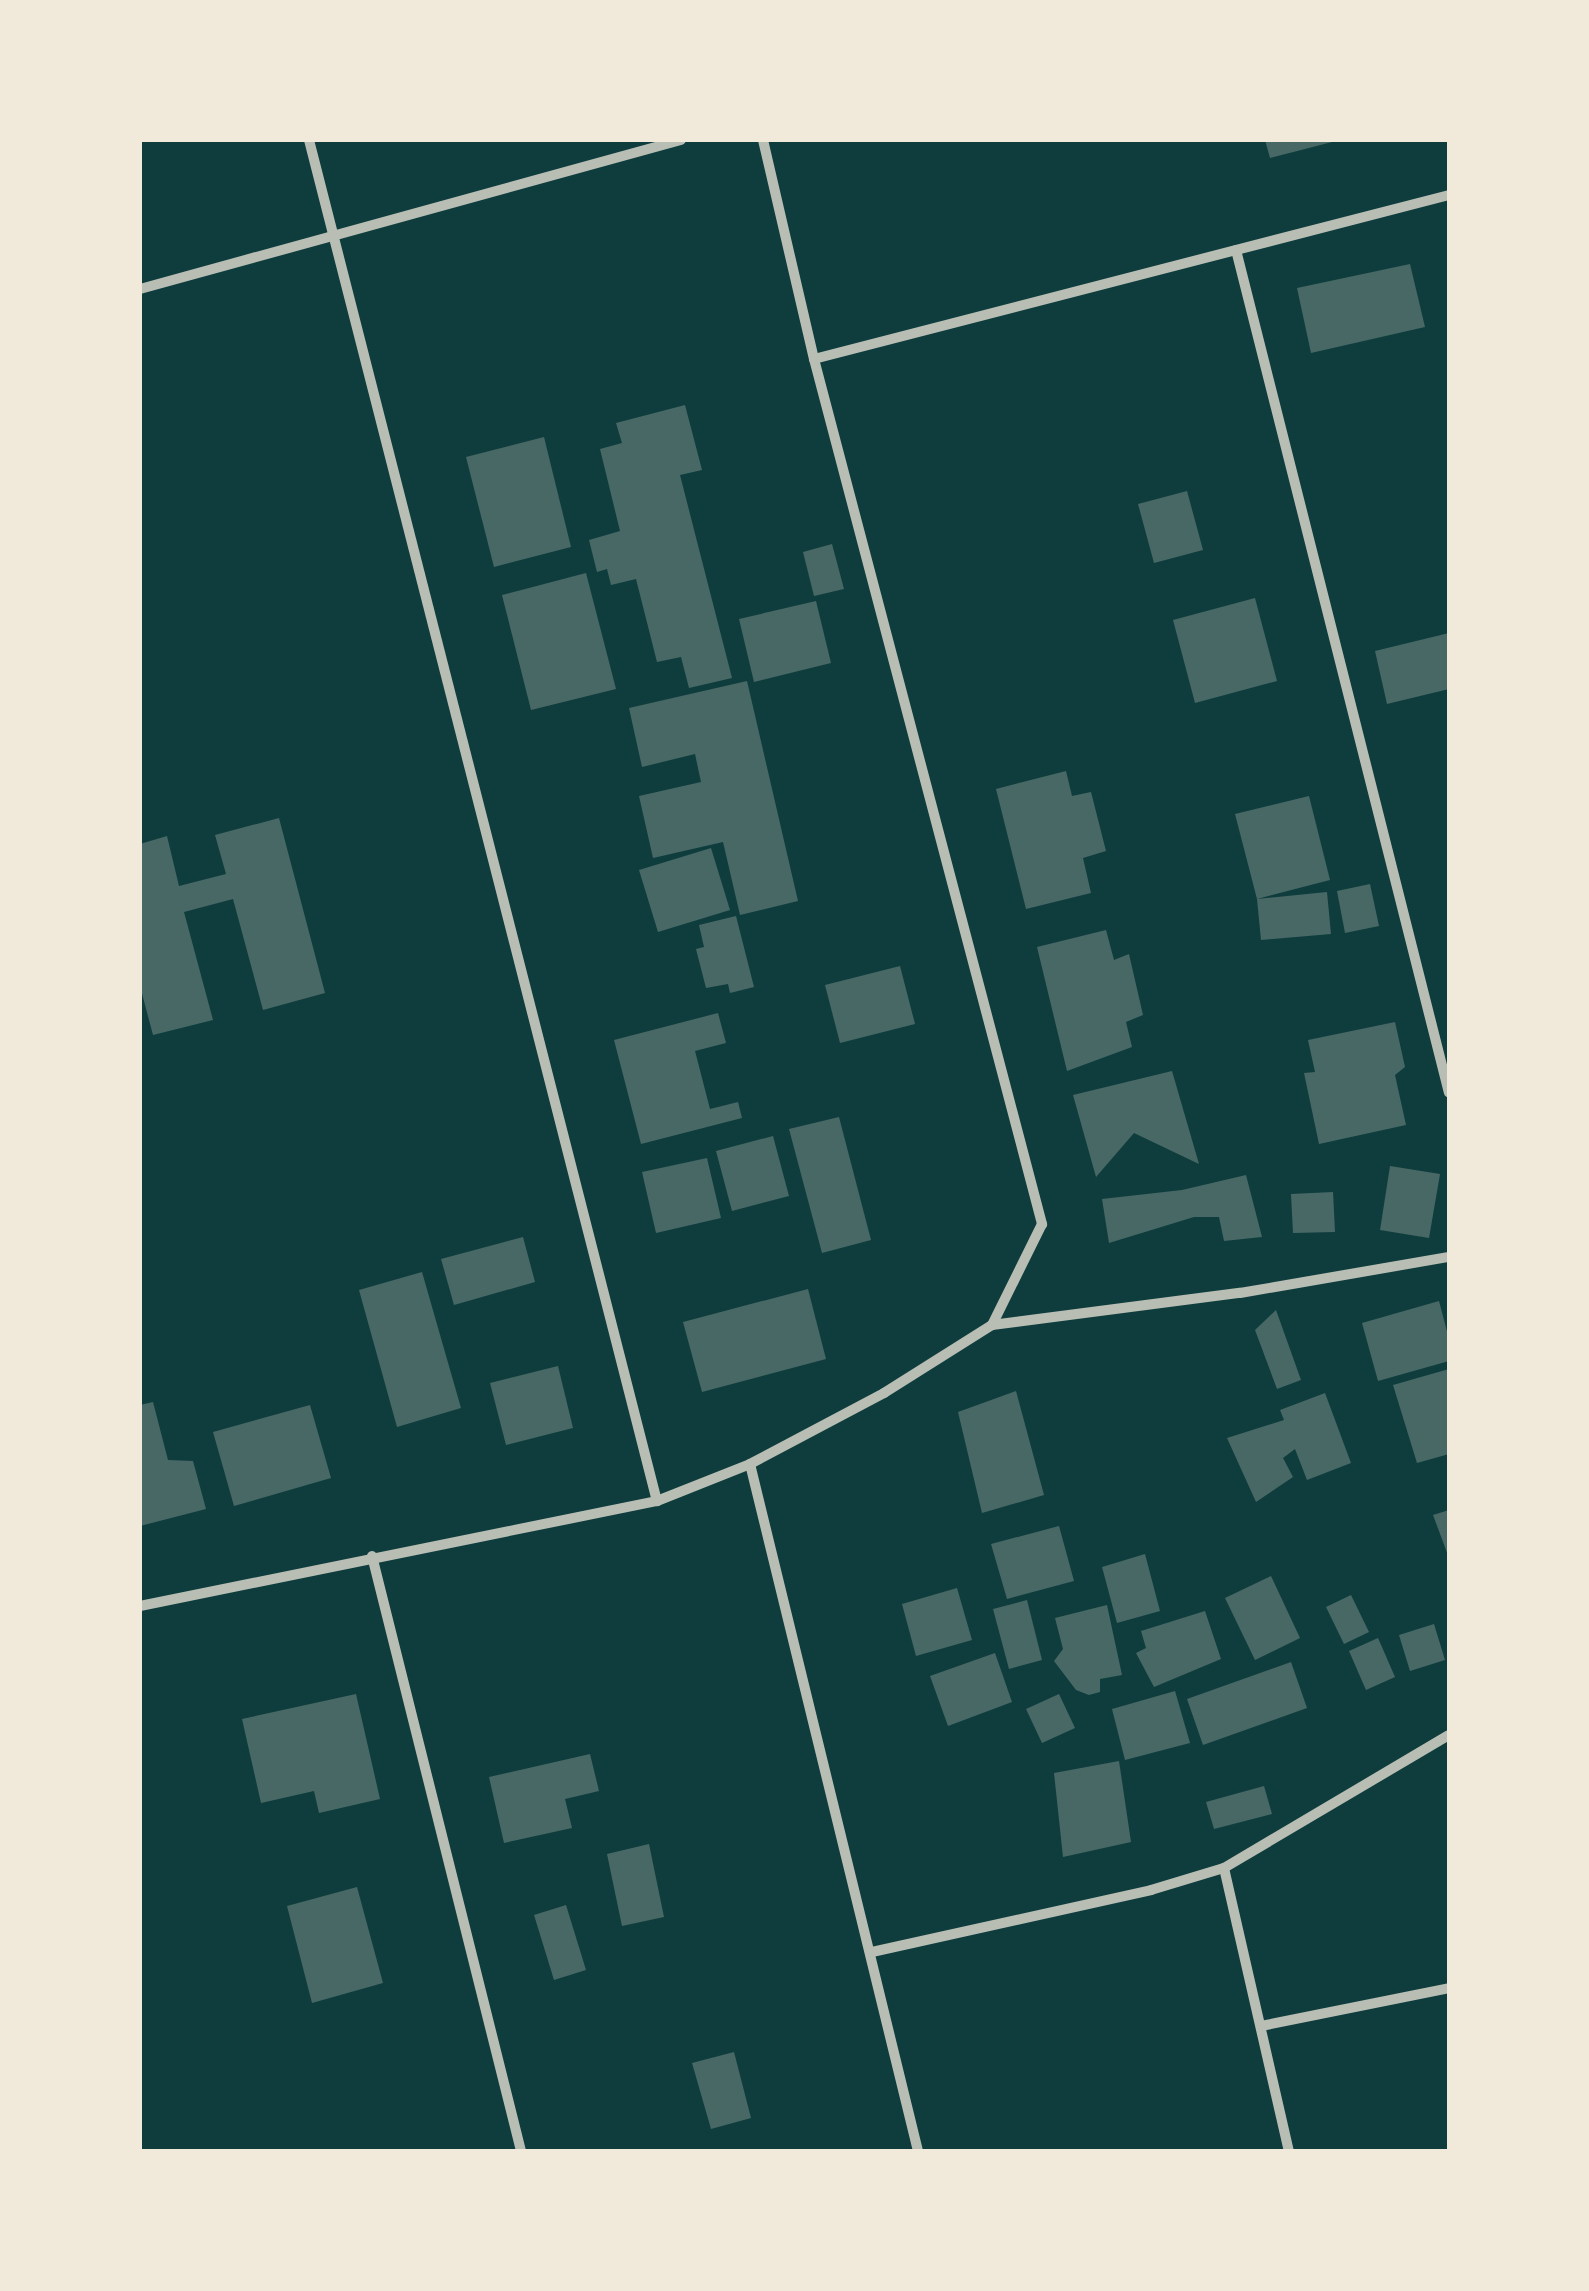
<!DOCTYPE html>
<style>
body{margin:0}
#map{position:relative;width:1589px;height:2291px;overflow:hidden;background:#0f3d3e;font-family:Montserrat,sans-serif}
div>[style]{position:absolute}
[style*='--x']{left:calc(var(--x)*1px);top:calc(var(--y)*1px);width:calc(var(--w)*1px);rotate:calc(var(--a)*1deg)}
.building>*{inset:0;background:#486865}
.minor>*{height:10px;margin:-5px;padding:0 5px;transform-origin:5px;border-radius:5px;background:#b8beb3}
span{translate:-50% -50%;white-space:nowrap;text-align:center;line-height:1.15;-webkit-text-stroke:8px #f1e9da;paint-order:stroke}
.frame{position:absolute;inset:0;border:142px solid #f1e9da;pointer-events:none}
</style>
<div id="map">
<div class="building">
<div style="clip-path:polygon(1265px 140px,1335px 140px,1336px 141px,1270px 158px)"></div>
<div style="clip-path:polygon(1410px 264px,1425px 327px,1311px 353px,1297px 288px)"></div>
<div style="clip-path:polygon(685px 405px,702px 470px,680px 475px,732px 678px,689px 688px,681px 657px,657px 662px,636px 579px,611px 585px,607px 569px,597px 572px,589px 540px,620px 531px,600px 449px,622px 443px,616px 423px)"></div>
<div style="clip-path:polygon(544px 437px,571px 547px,494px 567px,466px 457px)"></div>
<div style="clip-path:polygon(1187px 491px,1203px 550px,1154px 563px,1138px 504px)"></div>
<div style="clip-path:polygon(832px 544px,844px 589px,814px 596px,803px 552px)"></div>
<div style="clip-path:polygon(586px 573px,616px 689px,531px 710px,502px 595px)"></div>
<div style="clip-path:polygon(1255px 598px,1277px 681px,1195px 703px,1173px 620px)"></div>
<div style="clip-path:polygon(816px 601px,831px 663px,754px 682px,739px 619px)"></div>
<div style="clip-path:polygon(1449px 633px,1449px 689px,1387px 704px,1375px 651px)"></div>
<div style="clip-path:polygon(747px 681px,798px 901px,740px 915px,723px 842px,653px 858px,639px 796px,701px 782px,695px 754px,642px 767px,629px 708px)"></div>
<div style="clip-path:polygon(1066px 771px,1072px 796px,1091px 792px,1106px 851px,1083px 858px,1091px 893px,1026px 909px,996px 789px)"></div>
<div style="clip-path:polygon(1309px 796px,1330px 880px,1257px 899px,1327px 892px,1331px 934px,1261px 940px,1257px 899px,1235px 814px)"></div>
<div style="clip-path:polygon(279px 818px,325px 993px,263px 1010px,233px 899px,184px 912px,213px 1020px,153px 1035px,140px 986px,140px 844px,167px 836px,179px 886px,226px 874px,215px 835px)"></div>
<div style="clip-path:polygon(711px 848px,730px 910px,658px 932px,639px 870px)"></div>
<div style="clip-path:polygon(1370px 884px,1379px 926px,1345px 933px,1337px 891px)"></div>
<div style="clip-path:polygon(736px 916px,754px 987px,730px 993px,728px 984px,706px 988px,696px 949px,704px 947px,699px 925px)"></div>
<div style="clip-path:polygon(1106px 930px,1114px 960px,1129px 954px,1143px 1015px,1126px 1022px,1132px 1047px,1067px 1071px,1037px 947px)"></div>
<div style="clip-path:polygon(900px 966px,915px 1024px,840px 1043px,825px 985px)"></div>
<div style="clip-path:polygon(718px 1013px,726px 1043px,695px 1051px,710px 1109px,738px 1102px,742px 1118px,641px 1144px,614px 1040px)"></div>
<div style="clip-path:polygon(1395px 1022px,1405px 1067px,1395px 1075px,1406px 1125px,1319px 1144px,1304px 1073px,1315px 1072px,1308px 1040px)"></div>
<div style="clip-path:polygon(1172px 1071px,1199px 1164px,1134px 1133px,1096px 1177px,1073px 1095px)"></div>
<div style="clip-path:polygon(839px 1117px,871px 1240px,822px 1253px,789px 1129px)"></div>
<div style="clip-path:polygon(773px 1136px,789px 1196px,732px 1211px,716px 1151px)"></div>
<div style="clip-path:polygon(707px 1158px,721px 1218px,656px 1233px,642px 1172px)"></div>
<div style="clip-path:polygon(1390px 1166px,1440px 1174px,1429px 1238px,1380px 1230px)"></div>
<div style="clip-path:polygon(1246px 1175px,1262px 1237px,1224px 1241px,1219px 1217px,1194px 1217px,1109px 1243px,1102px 1199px,1182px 1190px)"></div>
<div style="clip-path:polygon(1333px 1192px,1335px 1232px,1293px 1233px,1291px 1194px)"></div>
<div style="clip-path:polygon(523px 1237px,535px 1282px,454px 1305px,441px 1259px)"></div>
<div style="clip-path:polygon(422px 1272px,461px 1408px,397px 1427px,359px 1290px)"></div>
<div style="clip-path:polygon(808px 1289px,826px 1359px,702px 1392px,683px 1322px)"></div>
<div style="clip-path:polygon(1439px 1301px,1449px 1339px,1449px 1361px,1378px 1381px,1362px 1323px)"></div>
<div style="clip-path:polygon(1276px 1310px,1301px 1380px,1277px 1389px,1255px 1330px)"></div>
<div style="clip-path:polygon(558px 1366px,573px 1428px,506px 1445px,490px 1383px)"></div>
<div style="clip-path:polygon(1449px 1369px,1449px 1454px,1417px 1463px,1393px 1385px)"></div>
<div style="clip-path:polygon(1016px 1391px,1044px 1495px,982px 1513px,958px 1412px)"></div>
<div style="clip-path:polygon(1325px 1393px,1351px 1463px,1307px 1480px,1295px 1449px,1283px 1458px,1293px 1477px,1256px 1502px,1227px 1438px,1284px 1420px,1280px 1410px)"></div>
<div style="clip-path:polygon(153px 1402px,168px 1460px,193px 1461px,206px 1509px,140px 1526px,140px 1405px)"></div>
<div style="clip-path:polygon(310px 1405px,331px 1478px,234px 1506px,213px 1432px)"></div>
<div style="clip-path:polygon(1449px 1510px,1449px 1558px,1433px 1515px)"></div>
<div style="clip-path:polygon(1059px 1526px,1074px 1581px,1007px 1599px,991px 1544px)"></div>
<div style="clip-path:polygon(1145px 1554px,1160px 1611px,1117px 1623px,1102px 1567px)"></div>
<div style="clip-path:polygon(1271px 1576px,1300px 1638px,1255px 1660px,1225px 1598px)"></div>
<div style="clip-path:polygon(957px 1588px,972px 1640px,916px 1656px,902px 1604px)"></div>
<div style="clip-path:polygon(1351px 1595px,1369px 1632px,1344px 1644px,1326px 1607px)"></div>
<div style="clip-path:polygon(1027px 1600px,1042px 1660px,1009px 1669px,993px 1609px)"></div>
<div style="clip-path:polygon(1107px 1605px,1122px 1675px,1100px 1679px,1100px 1692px,1089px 1695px,1076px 1690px,1054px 1661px,1063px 1649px,1055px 1618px)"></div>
<div style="clip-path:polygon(1205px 1611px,1221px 1659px,1154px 1687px,1136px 1653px,1146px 1648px,1141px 1631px)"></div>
<div style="clip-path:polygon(1434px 1624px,1445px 1660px,1410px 1671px,1399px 1635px)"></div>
<div style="clip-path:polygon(1378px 1638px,1395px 1677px,1366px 1690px,1349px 1651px)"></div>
<div style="clip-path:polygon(995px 1653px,1012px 1702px,948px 1726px,930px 1676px)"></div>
<div style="clip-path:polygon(1291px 1662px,1307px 1708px,1203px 1745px,1187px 1699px)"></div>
<div style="clip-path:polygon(1175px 1691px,1190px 1743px,1125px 1760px,1112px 1709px)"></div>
<div style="clip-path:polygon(356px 1694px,380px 1799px,319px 1813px,314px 1791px,261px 1803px,242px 1719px)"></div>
<div style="clip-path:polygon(1059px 1694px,1075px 1728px,1042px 1743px,1026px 1709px)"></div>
<div style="clip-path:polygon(590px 1754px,599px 1791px,565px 1799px,572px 1828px,504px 1843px,489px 1777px)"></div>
<div style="clip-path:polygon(1119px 1761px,1131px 1842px,1063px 1857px,1054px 1773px)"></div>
<div style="clip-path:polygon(1264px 1786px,1272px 1814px,1214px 1829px,1206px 1802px)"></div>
<div style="clip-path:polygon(649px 1844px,664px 1917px,622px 1926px,607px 1854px)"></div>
<div style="clip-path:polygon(357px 1887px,383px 1983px,312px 2003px,287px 1906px)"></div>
<div style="clip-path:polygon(566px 1905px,586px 1970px,554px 1980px,534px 1915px)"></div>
<div style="clip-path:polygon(734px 2052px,751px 2118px,711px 2129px,692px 2063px)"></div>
</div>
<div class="minor">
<div style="--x:309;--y:140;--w:1405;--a:75.66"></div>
<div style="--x:763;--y:140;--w:225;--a:76.9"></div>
<div style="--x:814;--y:359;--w:895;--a:75.23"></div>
<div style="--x:1042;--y:1224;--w:113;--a:116.3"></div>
<div style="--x:1236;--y:250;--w:869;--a:75.82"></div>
<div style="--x:140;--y:289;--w:561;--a:-15.4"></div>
<div style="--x:814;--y:359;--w:656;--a:-14.48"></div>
<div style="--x:750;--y:1464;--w:707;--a:76.26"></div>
<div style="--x:372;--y:1556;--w:613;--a:75.94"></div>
<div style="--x:140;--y:1606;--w:528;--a:-11.48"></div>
<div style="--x:657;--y:1501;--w:100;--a:-21.7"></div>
<div style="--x:750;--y:1464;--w:152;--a:-27.9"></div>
<div style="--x:884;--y:1393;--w:128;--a:-32.2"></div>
<div style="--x:992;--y:1325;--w:250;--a:-7.4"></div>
<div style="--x:1240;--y:1293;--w:212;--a:-9.8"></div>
<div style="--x:1224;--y:1868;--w:290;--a:77.1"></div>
<div style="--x:872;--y:1952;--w:286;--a:-12.5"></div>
<div style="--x:1151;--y:1890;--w:76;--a:-16.8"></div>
<div style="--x:1224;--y:1868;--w:261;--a:-30.6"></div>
<div style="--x:1261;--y:2026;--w:192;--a:-11.4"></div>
</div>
<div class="frame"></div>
</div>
